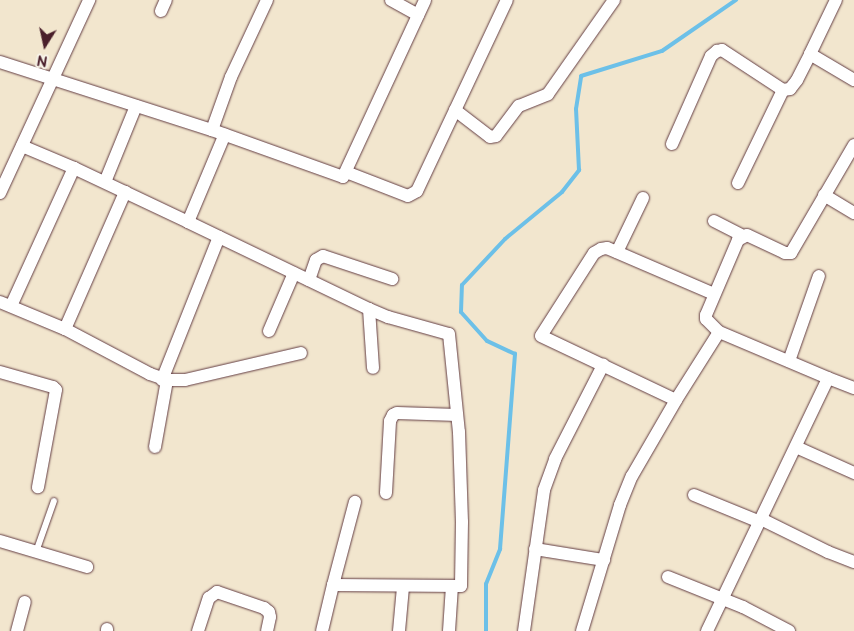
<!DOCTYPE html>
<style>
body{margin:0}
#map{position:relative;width:854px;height:631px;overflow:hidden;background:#f2e6ce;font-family:"Balsamiq Sans",sans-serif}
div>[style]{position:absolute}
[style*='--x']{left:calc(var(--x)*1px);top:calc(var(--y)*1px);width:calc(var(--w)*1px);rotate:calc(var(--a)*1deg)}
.stream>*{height:4px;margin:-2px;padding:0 2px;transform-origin:2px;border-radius:2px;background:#6cc0e8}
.roads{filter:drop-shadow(0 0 1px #633d43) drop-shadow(0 0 1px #633d43)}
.service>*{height:6px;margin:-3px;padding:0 3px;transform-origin:3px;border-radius:3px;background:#fff}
.minor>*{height:12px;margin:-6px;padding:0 6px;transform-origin:6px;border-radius:6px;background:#fff}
span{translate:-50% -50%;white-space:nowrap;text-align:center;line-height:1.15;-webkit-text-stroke:4px #f7f3e8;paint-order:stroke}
.north{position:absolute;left:20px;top:20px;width:50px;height:50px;-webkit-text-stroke:4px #f7f3e8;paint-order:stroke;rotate:190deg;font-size:14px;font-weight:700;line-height:20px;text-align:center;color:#4a1f2b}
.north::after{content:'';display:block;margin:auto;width:18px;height:22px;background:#4a1f2b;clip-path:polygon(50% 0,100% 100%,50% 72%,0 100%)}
</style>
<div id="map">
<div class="stream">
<div style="--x:486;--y:631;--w:47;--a:-90"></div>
<div style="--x:486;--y:584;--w:38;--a:-68"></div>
<div style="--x:500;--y:549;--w:196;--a:-85.6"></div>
<div style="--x:515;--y:354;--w:31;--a:-155"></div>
<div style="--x:487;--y:341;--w:39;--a:-132"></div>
<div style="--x:461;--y:312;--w:27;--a:-88"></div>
<div style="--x:462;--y:285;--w:63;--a:-46.9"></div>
<div style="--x:505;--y:239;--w:74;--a:-39.5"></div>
<div style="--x:562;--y:192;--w:28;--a:-52"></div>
<div style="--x:579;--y:170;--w:61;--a:-92.8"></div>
<div style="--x:576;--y:109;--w:33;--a:-81"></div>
<div style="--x:581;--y:76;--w:85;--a:-17.2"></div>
<div style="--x:662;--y:51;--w:90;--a:-34.6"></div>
</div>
<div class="roads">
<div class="service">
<div style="--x:36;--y:552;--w:54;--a:-70.6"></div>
</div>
<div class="minor">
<div style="--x:391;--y:0;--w:31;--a:29"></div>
<div style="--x:836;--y:0;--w:60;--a:115.7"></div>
<div style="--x:810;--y:54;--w:51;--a:30.6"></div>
<div style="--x:161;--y:11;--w:12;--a:-66"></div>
<div style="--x:0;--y:62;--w:223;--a:17.8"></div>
<div style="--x:212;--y:130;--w:139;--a:19.7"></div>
<div style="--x:343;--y:177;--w:195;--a:-65.1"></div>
<div style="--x:455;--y:110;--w:44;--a:37.6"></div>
<div style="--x:490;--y:137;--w:6;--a:-9"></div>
<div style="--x:496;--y:136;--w:38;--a:-53"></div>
<div style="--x:519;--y:106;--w:31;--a:-22"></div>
<div style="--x:548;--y:94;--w:115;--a:-54.9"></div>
<div style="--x:212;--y:130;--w:56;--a:-70.3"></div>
<div style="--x:231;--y:77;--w:85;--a:-64.9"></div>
<div style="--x:672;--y:144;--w:96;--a:-66.1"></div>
<div style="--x:711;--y:56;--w:8;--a:-40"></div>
<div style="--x:717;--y:51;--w:5;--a:-11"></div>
<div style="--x:722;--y:50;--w:73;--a:33.3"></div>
<div style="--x:783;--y:90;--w:7;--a:-8"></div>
<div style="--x:790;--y:89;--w:11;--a:-52"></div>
<div style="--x:797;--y:80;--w:29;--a:-63"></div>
<div style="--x:22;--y:146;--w:56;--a:22.9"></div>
<div style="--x:74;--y:168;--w:126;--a:25.3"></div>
<div style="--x:188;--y:222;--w:95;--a:-67.2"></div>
<div style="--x:346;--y:172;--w:66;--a:21.2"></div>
<div style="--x:408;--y:196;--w:10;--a:-29"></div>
<div style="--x:417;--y:191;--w:211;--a:-64.8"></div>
<div style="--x:105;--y:182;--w:82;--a:-67.8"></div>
<div style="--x:738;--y:183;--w:103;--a:-64.2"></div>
<div style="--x:0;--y:193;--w:213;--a:-65.2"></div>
<div style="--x:824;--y:195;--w:35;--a:31"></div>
<div style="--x:714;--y:221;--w:33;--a:27"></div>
<div style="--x:188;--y:222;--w:201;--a:25.7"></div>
<div style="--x:369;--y:309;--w:21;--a:23"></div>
<div style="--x:388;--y:317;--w:63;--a:15.6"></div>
<div style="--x:449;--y:334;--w:99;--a:84.2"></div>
<div style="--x:459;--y:432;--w:90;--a:88.1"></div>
<div style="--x:462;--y:522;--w:64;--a:90.9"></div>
<div style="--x:461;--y:586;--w:128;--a:-179.6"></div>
<div style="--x:333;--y:585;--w:47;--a:103.4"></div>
<div style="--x:617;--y:252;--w:60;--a:-64.3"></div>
<div style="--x:309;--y:280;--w:21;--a:-71"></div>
<div style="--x:316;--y:260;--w:8;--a:-30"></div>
<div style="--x:323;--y:256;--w:73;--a:18.4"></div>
<div style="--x:714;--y:294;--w:116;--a:-156.7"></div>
<div style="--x:607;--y:248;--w:6;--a:171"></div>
<div style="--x:601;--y:249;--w:8;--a:150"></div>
<div style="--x:594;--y:253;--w:98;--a:122.6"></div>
<div style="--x:541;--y:336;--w:149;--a:25.4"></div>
<div style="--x:676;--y:400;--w:80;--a:-57.7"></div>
<div style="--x:0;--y:302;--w:70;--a:22.6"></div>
<div style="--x:65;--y:329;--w:96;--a:27.9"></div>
<div style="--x:150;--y:374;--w:18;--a:19"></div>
<div style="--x:167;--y:380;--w:18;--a:0"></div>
<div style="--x:185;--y:380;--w:119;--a:-13.1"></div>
<div style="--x:11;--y:306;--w:152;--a:-65.5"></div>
<div style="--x:369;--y:309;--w:59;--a:86.1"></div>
<div style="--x:65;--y:329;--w:150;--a:-66.3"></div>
<div style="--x:269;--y:331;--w:63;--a:-66.7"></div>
<div style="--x:789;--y:361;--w:90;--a:-70.6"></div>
<div style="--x:0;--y:372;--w:55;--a:15.8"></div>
<div style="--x:53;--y:387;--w:4;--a:45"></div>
<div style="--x:56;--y:390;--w:99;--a:100.5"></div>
<div style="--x:828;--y:378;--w:118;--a:-157.1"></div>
<div style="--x:719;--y:332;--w:18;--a:-135"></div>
<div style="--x:706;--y:319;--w:4;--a:-90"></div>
<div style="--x:706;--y:315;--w:82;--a:-66.9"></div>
<div style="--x:738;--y:240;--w:10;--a:-29"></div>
<div style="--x:747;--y:235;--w:42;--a:25.3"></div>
<div style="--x:785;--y:253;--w:6;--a:0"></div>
<div style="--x:791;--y:253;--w:125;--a:-59.7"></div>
<div style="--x:162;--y:380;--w:154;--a:-68.3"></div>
<div style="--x:155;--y:447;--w:68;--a:-79.8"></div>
<div style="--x:796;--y:447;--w:64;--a:24.1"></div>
<div style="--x:386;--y:493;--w:72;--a:-86.8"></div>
<div style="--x:390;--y:421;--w:7;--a:-63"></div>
<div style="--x:393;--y:415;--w:4;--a:-27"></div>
<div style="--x:397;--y:413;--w:60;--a:1.9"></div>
<div style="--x:694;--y:495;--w:71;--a:22.2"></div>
<div style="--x:761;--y:519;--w:75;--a:26.2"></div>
<div style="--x:828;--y:552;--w:28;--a:21"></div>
<div style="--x:0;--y:541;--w:91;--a:16.6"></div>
<div style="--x:535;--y:549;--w:70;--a:9.1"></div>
<div style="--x:668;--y:577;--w:81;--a:21.8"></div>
<div style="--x:743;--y:607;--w:52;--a:27.6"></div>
<div style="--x:333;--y:585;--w:86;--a:-75.2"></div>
<div style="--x:17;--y:631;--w:30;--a:-75"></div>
<div style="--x:107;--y:631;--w:2;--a:-90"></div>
<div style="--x:198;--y:631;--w:35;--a:-72"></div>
<div style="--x:209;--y:598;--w:10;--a:-37"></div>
<div style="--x:217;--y:592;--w:50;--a:18.8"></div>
<div style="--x:264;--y:608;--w:6;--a:39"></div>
<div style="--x:269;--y:612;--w:5;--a:79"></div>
<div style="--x:270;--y:617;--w:14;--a:102"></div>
<div style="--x:399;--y:631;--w:44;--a:-84.8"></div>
<div style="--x:449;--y:631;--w:45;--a:-86.2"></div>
<div style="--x:524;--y:631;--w:142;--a:-81.9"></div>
<div style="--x:544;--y:490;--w:33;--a:-70"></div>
<div style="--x:555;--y:459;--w:106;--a:-62.9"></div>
<div style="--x:582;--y:631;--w:132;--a:-73.2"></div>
<div style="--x:620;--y:505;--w:31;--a:-68"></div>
<div style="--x:632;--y:476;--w:88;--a:-59.9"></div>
<div style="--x:707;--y:631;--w:280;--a:-64.4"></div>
<div style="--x:828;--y:378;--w:28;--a:21"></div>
</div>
</div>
<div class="north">N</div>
</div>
